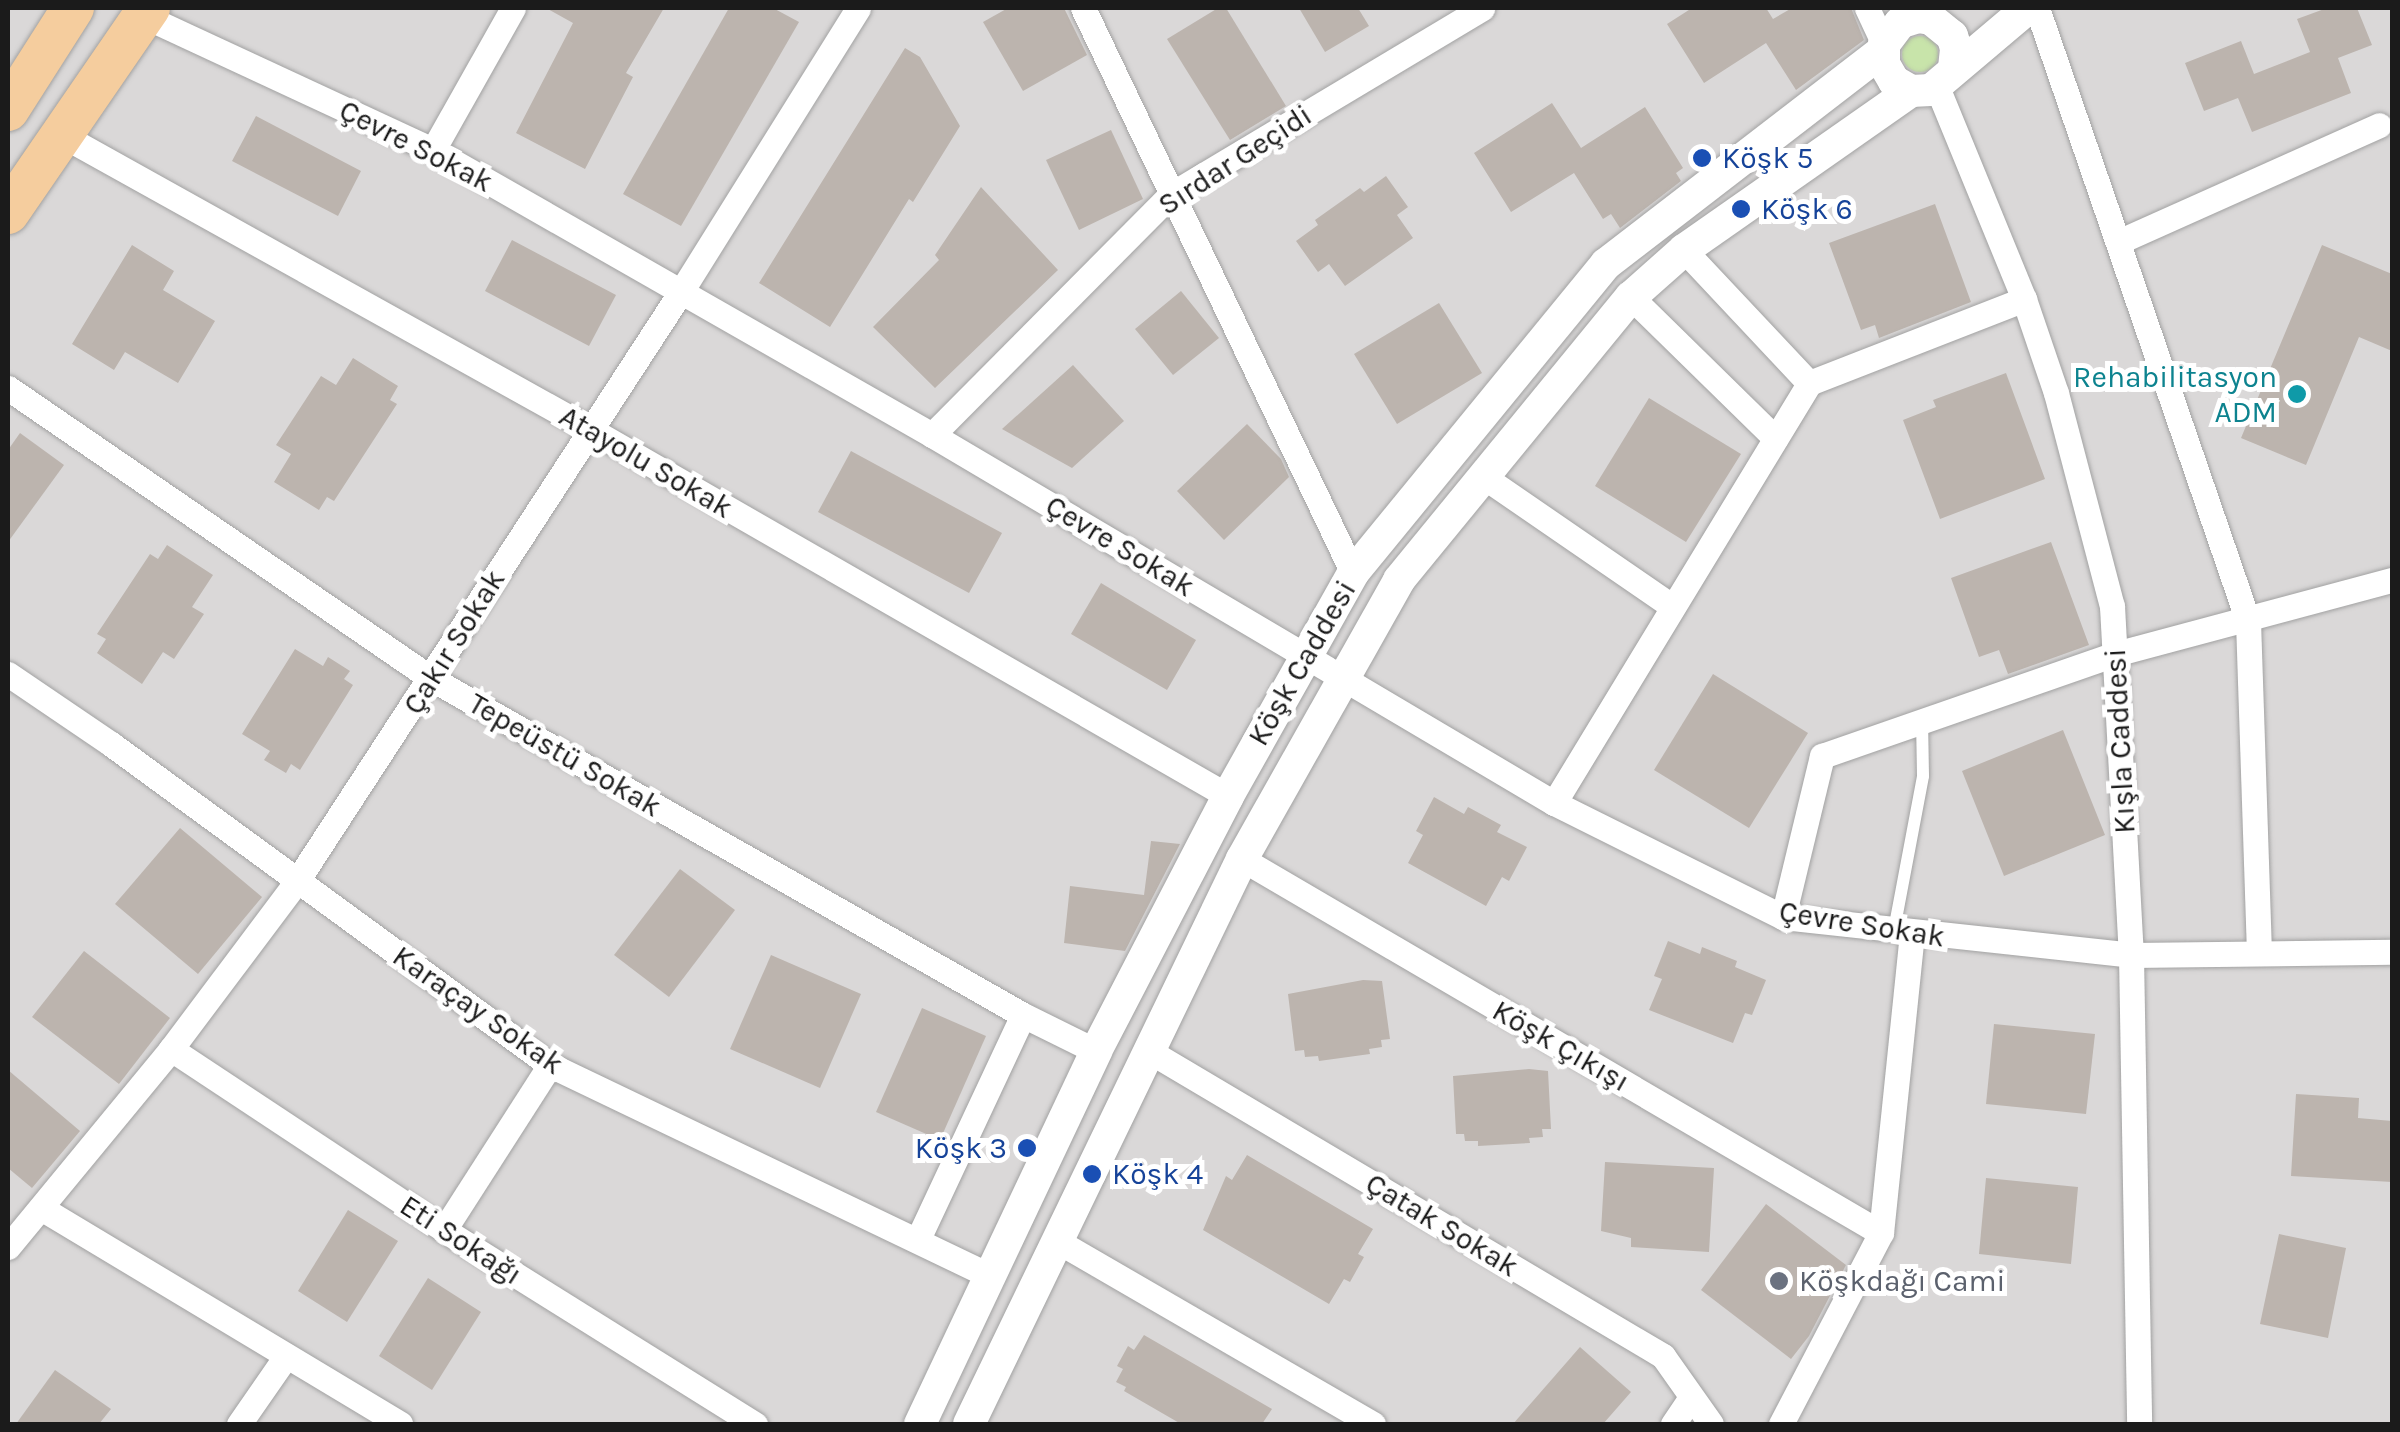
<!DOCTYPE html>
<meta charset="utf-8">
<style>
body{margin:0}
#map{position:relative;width:2400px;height:1432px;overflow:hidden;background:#ece8e2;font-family:Karla,sans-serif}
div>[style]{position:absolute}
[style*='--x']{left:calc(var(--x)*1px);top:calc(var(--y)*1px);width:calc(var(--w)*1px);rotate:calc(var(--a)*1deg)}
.residential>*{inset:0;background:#dad8d8}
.grass>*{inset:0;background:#c8e4aa}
.round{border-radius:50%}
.building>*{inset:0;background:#bcb4ae}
.roads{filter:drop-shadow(0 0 2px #a2a2a2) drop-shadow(0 0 2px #a2a2a2)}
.service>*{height:12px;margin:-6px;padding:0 6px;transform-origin:6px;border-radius:6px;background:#fff}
.minor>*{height:25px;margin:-12.5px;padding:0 12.5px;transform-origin:12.5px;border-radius:12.5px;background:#fff}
.tertiary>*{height:32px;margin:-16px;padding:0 16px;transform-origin:16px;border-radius:16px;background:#fff}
.primary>*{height:42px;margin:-21px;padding:0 21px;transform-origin:21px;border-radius:21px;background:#f5cd9e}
.dots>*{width:28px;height:28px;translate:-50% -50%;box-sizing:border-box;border:5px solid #fff;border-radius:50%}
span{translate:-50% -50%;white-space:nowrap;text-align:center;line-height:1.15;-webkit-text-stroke:10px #fff;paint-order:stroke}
.street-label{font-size:30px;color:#1b1b1b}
.transit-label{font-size:30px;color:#164399}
.left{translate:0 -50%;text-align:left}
.right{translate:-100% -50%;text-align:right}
.culture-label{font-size:30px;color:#0d838f}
.worship-label{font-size:30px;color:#5b616d}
.frame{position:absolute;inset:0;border:10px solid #1b1b1b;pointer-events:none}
</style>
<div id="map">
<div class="residential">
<div style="clip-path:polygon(8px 8px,2392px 8px,2392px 1424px,8px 1424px)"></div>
</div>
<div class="grass">
<div class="round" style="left:1902px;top:36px;width:36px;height:36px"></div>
</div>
<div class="building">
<div style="clip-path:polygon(546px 8px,664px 8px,626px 73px,633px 77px,585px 169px,516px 133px,573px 23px)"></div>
<div style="clip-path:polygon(729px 8px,773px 8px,799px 22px,681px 226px,623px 194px)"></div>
<div style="clip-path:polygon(1008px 8px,1064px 8px,1087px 55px,1023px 91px,983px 22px)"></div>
<div style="clip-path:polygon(1218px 8px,1226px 8px,1286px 106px,1230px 140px,1167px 39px)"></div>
<div style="clip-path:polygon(1299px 8px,1358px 8px,1369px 26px,1325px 52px)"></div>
<div style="clip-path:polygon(1692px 8px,1766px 8px,1773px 19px,1792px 8px,1851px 8px,1864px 40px,1796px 90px,1766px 43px,1704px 83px,1667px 24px)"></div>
<div style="clip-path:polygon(2327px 8px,2357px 8px,2372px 45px,2338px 58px,2351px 93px,2252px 132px,2238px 98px,2204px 111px,2185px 63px,2241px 41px,2254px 74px,2310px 52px,2297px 19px)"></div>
<div style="clip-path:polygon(905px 48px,920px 57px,960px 126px,913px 202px,909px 199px,830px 327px,759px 283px)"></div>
<div style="clip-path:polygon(1552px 103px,1581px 148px,1645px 107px,1683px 168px,1676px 173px,1681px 181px,1620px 228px,1611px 214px,1603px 219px,1574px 173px,1511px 212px,1474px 153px)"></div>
<div style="clip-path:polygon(256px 116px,361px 171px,338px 216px,232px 161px)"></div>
<div style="clip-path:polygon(1111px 130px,1143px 199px,1079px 230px,1046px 160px)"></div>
<div style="clip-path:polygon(1386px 176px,1408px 207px,1397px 215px,1413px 238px,1345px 286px,1329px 264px,1318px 272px,1296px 241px,1318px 225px,1315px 220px,1360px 188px,1364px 192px)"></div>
<div style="clip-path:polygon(981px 187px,1058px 270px,935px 388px,873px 327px,939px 260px,935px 255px)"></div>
<div style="clip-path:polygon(1935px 204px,1971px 302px,1879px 338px,1875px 325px,1861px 330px,1829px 243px)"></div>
<div style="clip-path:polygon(512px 240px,616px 295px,589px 346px,485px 291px)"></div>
<div style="clip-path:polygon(132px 245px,174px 271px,163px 290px,215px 321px,178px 383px,125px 352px,114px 370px,72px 344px)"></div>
<div style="clip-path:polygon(2322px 245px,2392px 274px,2392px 351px,2359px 337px,2306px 465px,2241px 438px)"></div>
<div style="clip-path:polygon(1181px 291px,1219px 338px,1173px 375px,1135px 329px)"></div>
<div style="clip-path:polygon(1439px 303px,1482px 373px,1397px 424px,1354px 354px)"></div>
<div style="clip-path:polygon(353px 358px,398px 386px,390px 400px,397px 404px,334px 501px,327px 497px,319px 510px,274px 482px,291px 454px,276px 445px,321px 376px,336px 385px)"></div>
<div style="clip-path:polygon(1073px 365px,1124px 421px,1072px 468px,1002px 429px)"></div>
<div style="clip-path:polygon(2006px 373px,2045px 479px,1940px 519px,1903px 420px,1936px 407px,1933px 400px)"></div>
<div style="clip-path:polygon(1649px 398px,1741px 454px,1686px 542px,1595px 486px)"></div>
<div style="clip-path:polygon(1247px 424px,1281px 459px,1289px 477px,1224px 540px,1177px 491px)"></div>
<div style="clip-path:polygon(20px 433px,64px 465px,8px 542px,8px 450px)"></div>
<div style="clip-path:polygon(851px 451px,1002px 533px,969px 593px,818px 512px)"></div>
<div style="clip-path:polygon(2051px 542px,2089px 645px,2008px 674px,1999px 650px,1979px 657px,1951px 578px)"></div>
<div style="clip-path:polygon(167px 545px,213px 575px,192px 607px,204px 614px,174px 659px,163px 652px,142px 684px,97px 653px,106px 639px,97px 634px,150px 554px,158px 559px)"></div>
<div style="clip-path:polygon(1101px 583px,1196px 640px,1167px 690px,1071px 634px)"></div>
<div style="clip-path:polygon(295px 649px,323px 666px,328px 657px,350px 671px,344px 679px,353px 685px,300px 770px,291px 764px,286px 773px,264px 760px,270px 751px,242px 734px)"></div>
<div style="clip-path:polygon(1713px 674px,1808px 733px,1749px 828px,1654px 770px)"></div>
<div style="clip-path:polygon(2063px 730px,2105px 835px,2004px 876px,1962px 771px)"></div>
<div style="clip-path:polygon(1434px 797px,1464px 814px,1468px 807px,1501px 825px,1497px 832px,1527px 847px,1509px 881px,1502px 877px,1486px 906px,1408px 863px,1423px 835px,1416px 831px)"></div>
<div style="clip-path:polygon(180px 828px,262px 897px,198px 974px,115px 904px)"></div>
<div style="clip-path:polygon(1151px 841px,1180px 844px,1125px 951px,1064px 943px,1070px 886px,1144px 895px)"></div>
<div style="clip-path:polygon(680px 869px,735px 910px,669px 997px,614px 955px)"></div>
<div style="clip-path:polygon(1668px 941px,1700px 954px,1702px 947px,1737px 961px,1735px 967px,1766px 980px,1752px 1015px,1745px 1013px,1733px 1043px,1649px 1010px,1662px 979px,1654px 976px)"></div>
<div style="clip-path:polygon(84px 951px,170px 1018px,119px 1084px,32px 1017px)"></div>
<div style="clip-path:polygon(771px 955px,861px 994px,820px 1088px,730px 1049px)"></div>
<div style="clip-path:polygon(1363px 980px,1382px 981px,1390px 1039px,1381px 1040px,1382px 1047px,1369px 1049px,1370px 1054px,1319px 1061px,1318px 1056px,1305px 1057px,1304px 1050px,1295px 1051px,1288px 994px)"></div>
<div style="clip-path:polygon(922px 1008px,986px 1036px,940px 1140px,876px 1112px)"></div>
<div style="clip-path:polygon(1994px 1024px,2095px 1034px,2086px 1114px,1986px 1104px)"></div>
<div style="clip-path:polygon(1529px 1069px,1548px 1071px,1551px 1129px,1542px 1129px,1543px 1137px,1529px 1138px,1530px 1143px,1478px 1146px,1478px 1141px,1465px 1141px,1464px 1134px,1456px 1134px,1453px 1076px)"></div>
<div style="clip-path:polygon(8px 1070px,80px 1131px,32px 1188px,8px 1168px)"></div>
<div style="clip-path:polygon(2296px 1094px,2359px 1098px,2358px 1118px,2392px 1121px,2392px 1182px,2291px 1176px)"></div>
<div style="clip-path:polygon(1247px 1155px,1373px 1229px,1358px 1254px,1364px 1257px,1350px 1282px,1344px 1279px,1329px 1304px,1203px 1230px,1226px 1176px,1232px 1180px)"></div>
<div style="clip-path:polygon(1605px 1162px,1714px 1168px,1709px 1252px,1631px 1247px,1631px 1238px,1601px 1231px)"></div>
<div style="clip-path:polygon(1986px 1178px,2078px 1187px,2071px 1264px,1979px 1254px)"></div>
<div style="clip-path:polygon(1766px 1204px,1846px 1265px,1809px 1336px,1791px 1359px,1701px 1290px)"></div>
<div style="clip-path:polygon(348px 1210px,398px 1241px,347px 1322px,298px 1291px)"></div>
<div style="clip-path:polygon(2279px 1234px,2346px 1248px,2328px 1338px,2260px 1324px)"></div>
<div style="clip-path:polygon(428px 1278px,481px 1312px,432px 1390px,379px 1356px)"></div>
<div style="clip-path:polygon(1144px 1335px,1272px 1409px,1262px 1424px,1181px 1424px,1124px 1391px,1126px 1387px,1116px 1382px,1123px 1369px,1117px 1366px,1128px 1346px,1134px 1350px)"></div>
<div style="clip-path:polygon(1580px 1347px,1631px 1392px,1603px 1424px,1513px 1424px)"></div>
<div style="clip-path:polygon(55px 1370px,111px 1409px,99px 1424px,16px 1424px)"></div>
</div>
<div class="roads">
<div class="service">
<div style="--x:1894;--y:930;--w:157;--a:-79.3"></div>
<div style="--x:1923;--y:776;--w:55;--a:-91"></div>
</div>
<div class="minor">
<div style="--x:1083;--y:8;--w:626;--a:64.46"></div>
<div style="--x:1867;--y:8;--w:40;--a:65"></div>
<div style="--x:2037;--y:8;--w:648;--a:71.01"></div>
<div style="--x:2248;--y:621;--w:332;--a:88.1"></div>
<div style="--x:144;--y:16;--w:319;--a:24.9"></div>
<div style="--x:433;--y:150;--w:575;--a:29.73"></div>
<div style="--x:932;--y:435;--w:723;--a:30.61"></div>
<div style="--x:1554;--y:803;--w:256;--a:26.5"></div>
<div style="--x:1783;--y:917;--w:350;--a:6.2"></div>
<div style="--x:2131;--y:955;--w:261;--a:-0.7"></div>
<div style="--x:1937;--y:87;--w:229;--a:67.7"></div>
<div style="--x:2024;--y:299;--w:99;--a:71.2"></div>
<div style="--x:2056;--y:393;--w:220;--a:75.3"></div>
<div style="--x:2112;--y:606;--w:350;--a:86.9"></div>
<div style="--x:2131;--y:955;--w:469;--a:89"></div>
<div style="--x:60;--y:134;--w:604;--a:29.11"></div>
<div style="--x:588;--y:428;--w:738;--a:29.9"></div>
<div style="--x:433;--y:150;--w:163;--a:-60.6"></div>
<div style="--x:2118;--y:242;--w:286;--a:-24.1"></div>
<div style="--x:1684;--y:250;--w:183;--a:46.8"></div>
<div style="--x:1631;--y:297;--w:202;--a:44.4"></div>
<div style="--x:8;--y:388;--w:514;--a:34.46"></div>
<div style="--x:432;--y:679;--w:680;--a:29.62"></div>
<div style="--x:1023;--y:1015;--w:81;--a:26.3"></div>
<div style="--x:932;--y:435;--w:338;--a:-45.2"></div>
<div style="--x:1170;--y:195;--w:364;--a:-30.9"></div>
<div style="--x:1484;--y:477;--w:229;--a:34.5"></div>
<div style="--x:8;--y:674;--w:125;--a:34.2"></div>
<div style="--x:111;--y:744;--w:544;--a:36.17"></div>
<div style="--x:550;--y:1065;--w:488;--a:25.6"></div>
<div style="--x:1554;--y:803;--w:491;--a:-58.7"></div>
<div style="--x:1809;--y:383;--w:231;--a:-21.3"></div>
<div style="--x:1242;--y:859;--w:740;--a:30.34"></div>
<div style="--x:1783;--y:917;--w:166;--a:-76.4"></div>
<div style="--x:1822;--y:756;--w:310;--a:-19.2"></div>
<div style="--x:2115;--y:654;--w:287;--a:-15"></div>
<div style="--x:171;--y:1049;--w:328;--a:33.5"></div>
<div style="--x:444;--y:1230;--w:367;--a:32"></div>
<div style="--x:1149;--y:1051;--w:598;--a:30.68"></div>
<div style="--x:1663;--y:1356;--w:83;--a:54.8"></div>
<div style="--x:41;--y:1208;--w:419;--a:31"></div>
<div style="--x:444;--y:1230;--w:196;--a:-57.3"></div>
<div style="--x:918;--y:1239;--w:247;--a:-64.9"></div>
<div style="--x:1059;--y:1242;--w:363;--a:30.1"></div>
<div style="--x:8;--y:1247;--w:256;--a:-50.5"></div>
<div style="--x:171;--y:1049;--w:210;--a:-53.1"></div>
<div style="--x:297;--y:881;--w:705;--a:-56.92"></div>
<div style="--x:682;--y:290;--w:332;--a:-58"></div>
<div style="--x:239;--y:1424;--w:83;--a:-55.3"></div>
<div style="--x:1673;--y:1424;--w:32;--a:-56"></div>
<div style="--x:1781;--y:1424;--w:216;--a:-62.4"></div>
<div style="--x:1881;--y:1233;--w:300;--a:-84.1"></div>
</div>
<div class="tertiary">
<div style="--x:1954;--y:68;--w:20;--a:-84"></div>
<div style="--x:1956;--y:48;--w:13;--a:-108"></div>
<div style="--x:1952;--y:36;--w:27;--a:-141"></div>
<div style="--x:1931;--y:19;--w:13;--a:-171"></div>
<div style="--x:1918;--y:17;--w:19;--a:162"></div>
<div style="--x:1900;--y:23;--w:26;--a:127"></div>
<div style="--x:1884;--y:44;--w:20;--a:90"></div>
<div style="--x:1884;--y:64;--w:20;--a:60"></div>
<div style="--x:1894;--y:81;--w:20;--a:30"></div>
<div style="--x:1911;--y:91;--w:20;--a:-3"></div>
<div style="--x:1931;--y:90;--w:127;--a:-40.2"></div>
<div style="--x:920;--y:1424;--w:412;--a:-64.7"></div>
<div style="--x:1096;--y:1051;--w:287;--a:-62.6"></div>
<div style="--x:1228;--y:796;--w:256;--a:-60.7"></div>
<div style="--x:1353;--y:573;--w:399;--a:-50.7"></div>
<div style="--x:1606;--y:264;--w:349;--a:-37.6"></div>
<div style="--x:969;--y:1424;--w:627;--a:-64.21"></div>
<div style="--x:1242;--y:859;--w:320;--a:-60.6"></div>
<div style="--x:1399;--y:580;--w:366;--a:-50.7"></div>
<div style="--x:1631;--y:297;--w:71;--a:-41.6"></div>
<div style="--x:1684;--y:250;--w:277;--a:-35"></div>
</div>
<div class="primary">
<div style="--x:8;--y:110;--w:121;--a:-57.5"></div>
<div style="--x:8;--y:213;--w:249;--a:-55.5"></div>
</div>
</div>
<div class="dots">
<div style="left:1702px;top:158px;background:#1a4fb4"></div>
<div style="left:1741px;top:209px;background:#1a4fb4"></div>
<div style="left:2297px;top:394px;background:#0f9aa8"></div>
<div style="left:1027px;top:1148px;background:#1a4fb4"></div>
<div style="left:1092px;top:1174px;background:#1a4fb4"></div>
<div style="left:1779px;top:1281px;background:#6b7280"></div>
</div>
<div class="street-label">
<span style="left:416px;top:146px;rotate:27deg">Çevre Sokak</span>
<span style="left:1235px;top:160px;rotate:-33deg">Sırdar Geçidi</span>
<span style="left:646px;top:462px;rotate:30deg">Atayolu Sokak</span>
<span style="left:1120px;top:546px;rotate:31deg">Çevre Sokak</span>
<span style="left:454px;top:642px;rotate:-58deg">Çakır Sokak</span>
<span style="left:1302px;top:663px;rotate:-60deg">Köşk Caddesi</span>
<span style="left:2120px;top:741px;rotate:-93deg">Kışla Caddesi</span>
<span style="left:565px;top:755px;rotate:30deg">Tepeüstü Sokak</span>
<span style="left:1862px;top:924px;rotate:9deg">Çevre Sokak</span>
<span style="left:478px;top:1010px;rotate:35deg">Karaçay Sokak</span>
<span style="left:1561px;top:1046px;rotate:30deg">Köşk Çıkışı</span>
<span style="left:1442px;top:1225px;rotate:31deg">Çatak Sokak</span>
<span style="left:461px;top:1240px;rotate:33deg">Eti Sokağı</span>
</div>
<div class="transit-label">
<span class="left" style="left:1722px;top:158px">Köşk 5</span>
<span class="left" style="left:1761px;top:209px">Köşk 6</span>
<span class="right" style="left:1007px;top:1148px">Köşk 3</span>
<span class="left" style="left:1112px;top:1174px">Köşk 4</span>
</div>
<div class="culture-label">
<span class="right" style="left:2277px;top:394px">Rehabilitasyon<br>ADM</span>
</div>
<div class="worship-label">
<span class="left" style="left:1799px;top:1281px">Köşkdağı Cami</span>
</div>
<div class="frame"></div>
</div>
